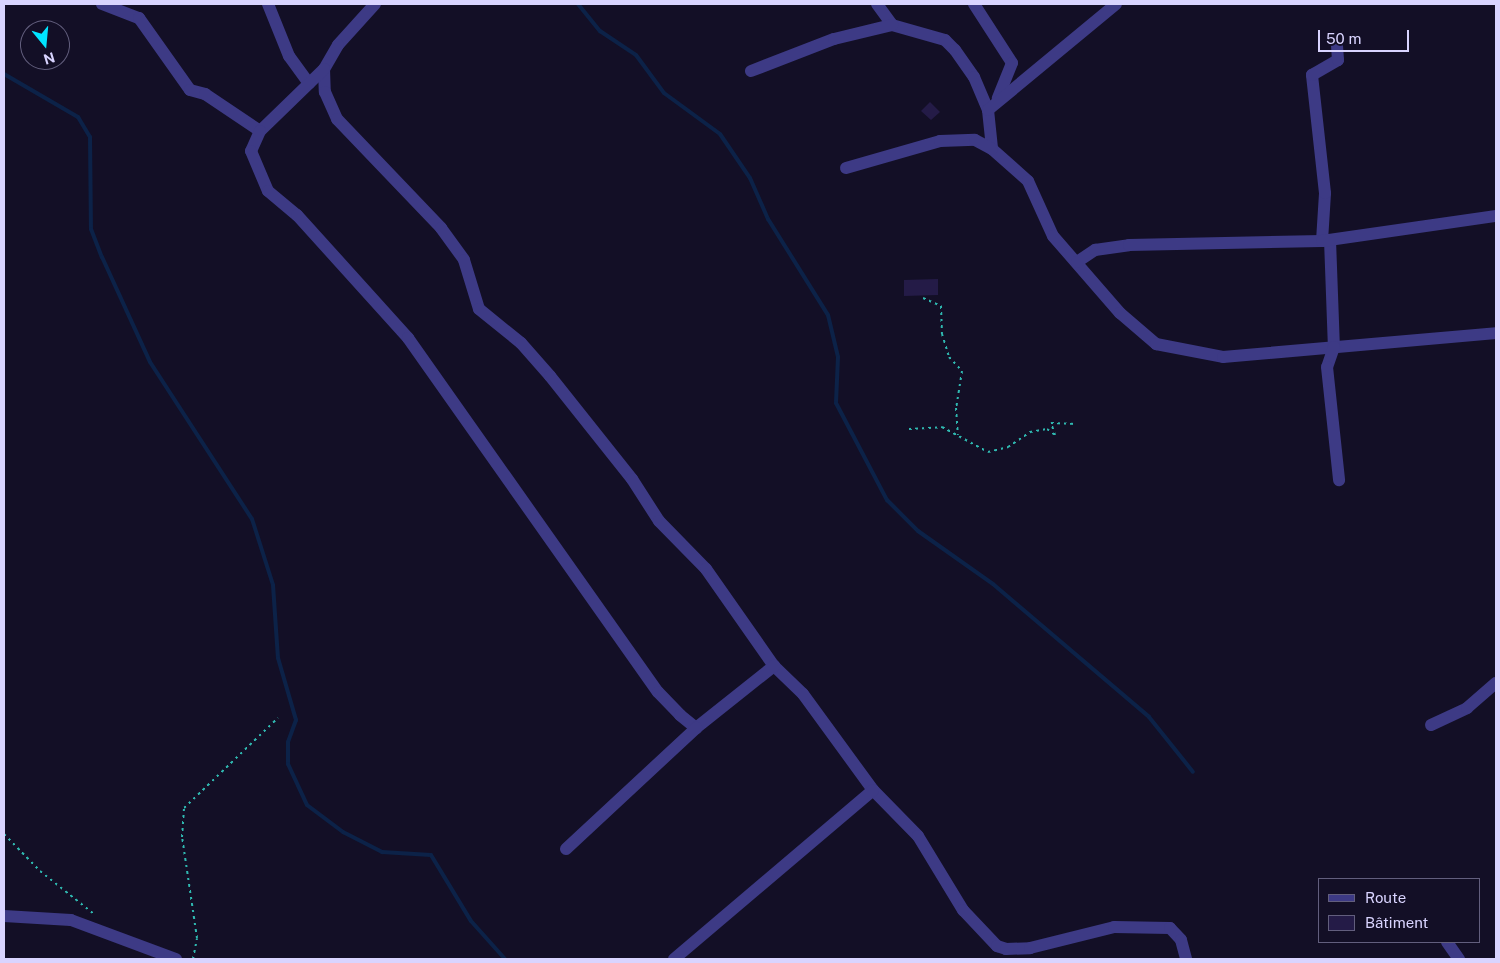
<!DOCTYPE html>
<meta charset="utf-8">
<style>
body{margin:0}
#map{position:relative;width:1500px;height:963px;overflow:hidden;background:#130f26;font-family:"Public Sans",sans-serif}
div>[style]{position:absolute}
[style*='--x']{left:calc(var(--x)*1px);top:calc(var(--y)*1px);width:calc(var(--w)*1px);rotate:calc(var(--a)*1deg)}
.stream>*{height:4px;margin:-2px;padding:0 2px;transform-origin:2px;border-radius:2px;background:#0c2248}
.building>*{inset:0;background:#241b47}
.path>*{height:2px;margin-top:-1px;transform-origin:0;background:repeating-linear-gradient(90deg,#2fb8b0 0 2.5px,transparent 0 6.5px)}
.minor>*{height:12px;margin:-6px;padding:0 6px;transform-origin:6px;border-radius:6px;background:#3d3a85}
span{translate:-50% -50%;white-space:nowrap;text-align:center;line-height:1.15;-webkit-text-stroke:5px #130f26;paint-order:stroke}
.frame{position:absolute;inset:0;border:5px solid #d9d4ff;pointer-events:none}
.legend{position:absolute;left:1318px;top:878px;width:162px;height:65px;box-sizing:border-box;background:#130f26;border:1px solid #625e7d;margin:0;padding:6px 9px;list-style:none;font-size:15px;color:#d9d4ff}
.legend li{display:flex;align-items:center;gap:10px;height:25px}
.legend b{width:25px;border:1px solid #625e7d}
.north{position:absolute;left:20px;top:20px;width:50px;height:50px;box-sizing:border-box;background:#130f26;border:1px solid #625e7d;border-radius:50%;rotate:163deg;font-size:14px;font-weight:700;line-height:20px;text-align:center;color:#d9d4ff}
.north::after{content:'';display:block;margin:auto;width:18px;height:22px;background:#00e5ff;clip-path:polygon(50% 0,100% 100%,50% 72%,0 100%)}
.scale{position:absolute;left:1318px;top:30px;width:91px;height:22px;box-sizing:border-box;border:2px solid #d9d4ff;border-top:0;padding-left:6px;font-size:15px;line-height:18px;white-space:nowrap;color:#d9d4ff;-webkit-text-stroke:4px #130f26;paint-order:stroke}
</style>
<div id="map">
<div class="stream">
<div style="--x:578;--y:4;--w:35;--a:51"></div>
<div style="--x:600;--y:31;--w:43;--a:33.7"></div>
<div style="--x:636;--y:55;--w:47;--a:53.6"></div>
<div style="--x:664;--y:93;--w:69;--a:36.2"></div>
<div style="--x:720;--y:134;--w:53;--a:55.7"></div>
<div style="--x:750;--y:178;--w:45;--a:66.3"></div>
<div style="--x:768;--y:219;--w:113;--a:58"></div>
<div style="--x:828;--y:315;--w:43;--a:76.6"></div>
<div style="--x:838;--y:357;--w:46;--a:92.5"></div>
<div style="--x:836;--y:403;--w:110;--a:62.3"></div>
<div style="--x:887;--y:500;--w:44;--a:45"></div>
<div style="--x:918;--y:531;--w:92;--a:35.2"></div>
<div style="--x:993;--y:584;--w:205;--a:40.4"></div>
<div style="--x:1149;--y:717;--w:70;--a:51.3"></div>
<div style="--x:4;--y:74;--w:86;--a:30.2"></div>
<div style="--x:78;--y:117;--w:23;--a:59"></div>
<div style="--x:90;--y:137;--w:92;--a:89.4"></div>
<div style="--x:91;--y:229;--w:30;--a:69"></div>
<div style="--x:102;--y:257;--w:115;--a:65.4"></div>
<div style="--x:150;--y:362;--w:187;--a:57"></div>
<div style="--x:252;--y:519;--w:69;--a:72.3"></div>
<div style="--x:273;--y:585;--w:73;--a:86.1"></div>
<div style="--x:278;--y:658;--w:65;--a:73.8"></div>
<div style="--x:296;--y:720;--w:23;--a:110"></div>
<div style="--x:288;--y:742;--w:22;--a:90"></div>
<div style="--x:288;--y:764;--w:45;--a:65.1"></div>
<div style="--x:307;--y:805;--w:45;--a:36.9"></div>
<div style="--x:343;--y:832;--w:44;--a:27.1"></div>
<div style="--x:382;--y:852;--w:49;--a:3.5"></div>
<div style="--x:431;--y:855;--w:77;--a:58.8"></div>
<div style="--x:471;--y:921;--w:51;--a:48.2"></div>
</div>
<div class="building">
<div style="clip-path:polygon(930px 102px,940px 112px,931px 120px,921px 111px)"></div>
<div style="clip-path:polygon(938px 279px,938px 295px,904px 296px,904px 280px)"></div>
</div>
<div class="path">
<div style="--x:923;--y:298;--w:20;--a:24"></div>
<div style="--x:941;--y:306;--w:28;--a:88"></div>
<div style="--x:942;--y:334;--w:24;--a:73"></div>
<div style="--x:949;--y:357;--w:19;--a:47"></div>
<div style="--x:962;--y:371;--w:37;--a:99"></div>
<div style="--x:956;--y:408;--w:27;--a:86"></div>
<div style="--x:909;--y:429;--w:33;--a:-3"></div>
<div style="--x:942;--y:427;--w:52;--a:28.5"></div>
<div style="--x:988;--y:452;--w:21;--a:-14"></div>
<div style="--x:1008;--y:447;--w:27;--a:-34"></div>
<div style="--x:1030;--y:432;--w:17;--a:-10"></div>
<div style="--x:1047;--y:429;--w:10;--a:37"></div>
<div style="--x:1055;--y:435;--w:13;--a:-108"></div>
<div style="--x:1051;--y:423;--w:26;--a:2"></div>
<div style="--x:4;--y:834;--w:52;--a:45.8"></div>
<div style="--x:40;--y:871;--w:69;--a:38.5"></div>
<div style="--x:193;--y:959;--w:21;--a:-79"></div>
<div style="--x:197;--y:938;--w:102;--a:-98.4"></div>
<div style="--x:182;--y:837;--w:29;--a:-86"></div>
<div style="--x:184;--y:808;--w:130;--a:-43.8"></div>
</div>
<div class="minor">
<div style="--x:102;--y:4;--w:40;--a:21"></div>
<div style="--x:139;--y:18;--w:88;--a:54.7"></div>
<div style="--x:190;--y:90;--w:16;--a:15"></div>
<div style="--x:205;--y:94;--w:66;--a:33.9"></div>
<div style="--x:268;--y:4;--w:56;--a:68"></div>
<div style="--x:289;--y:56;--w:34;--a:54"></div>
<div style="--x:375;--y:4;--w:55;--a:132.1"></div>
<div style="--x:338;--y:45;--w:28;--a:120"></div>
<div style="--x:324;--y:69;--w:23;--a:88"></div>
<div style="--x:325;--y:92;--w:30;--a:66"></div>
<div style="--x:337;--y:119;--w:151;--a:46.3"></div>
<div style="--x:441;--y:228;--w:39;--a:54"></div>
<div style="--x:464;--y:260;--w:51;--a:73"></div>
<div style="--x:479;--y:309;--w:54;--a:39"></div>
<div style="--x:521;--y:343;--w:44;--a:48.7"></div>
<div style="--x:550;--y:376;--w:132;--a:51.5"></div>
<div style="--x:632;--y:479;--w:50;--a:57.3"></div>
<div style="--x:659;--y:521;--w:67;--a:45.6"></div>
<div style="--x:706;--y:569;--w:118;--a:55"></div>
<div style="--x:774;--y:666;--w:40;--a:44"></div>
<div style="--x:803;--y:694;--w:119;--a:53.9"></div>
<div style="--x:873;--y:790;--w:64;--a:45.6"></div>
<div style="--x:918;--y:836;--w:87;--a:58.7"></div>
<div style="--x:963;--y:910;--w:50;--a:46.6"></div>
<div style="--x:997;--y:946;--w:9;--a:18"></div>
<div style="--x:1006;--y:949;--w:24;--a:-2"></div>
<div style="--x:1030;--y:948;--w:87;--a:-14"></div>
<div style="--x:1114;--y:927;--w:56;--a:1"></div>
<div style="--x:1170;--y:928;--w:16;--a:47"></div>
<div style="--x:1181;--y:940;--w:20;--a:75"></div>
<div style="--x:877;--y:4;--w:26;--a:54"></div>
<div style="--x:892;--y:25;--w:55;--a:15.8"></div>
<div style="--x:945;--y:40;--w:14;--a:45"></div>
<div style="--x:955;--y:50;--w:33;--a:55"></div>
<div style="--x:974;--y:77;--w:36;--a:67"></div>
<div style="--x:988;--y:110;--w:39;--a:84"></div>
<div style="--x:992;--y:149;--w:48;--a:41.6"></div>
<div style="--x:1028;--y:181;--w:60;--a:65.6"></div>
<div style="--x:1053;--y:236;--w:102;--a:49"></div>
<div style="--x:1120;--y:313;--w:48;--a:40.7"></div>
<div style="--x:1156;--y:344;--w:68;--a:11"></div>
<div style="--x:1223;--y:357;--w:274;--a:-5"></div>
<div style="--x:974;--y:4;--w:70;--a:57.2"></div>
<div style="--x:1012;--y:63;--w:38;--a:112"></div>
<div style="--x:324;--y:69;--w:89;--a:135.9"></div>
<div style="--x:260;--y:131;--w:22;--a:114"></div>
<div style="--x:251;--y:151;--w:43;--a:67"></div>
<div style="--x:268;--y:191;--w:38;--a:40"></div>
<div style="--x:297;--y:215;--w:166;--a:47.9"></div>
<div style="--x:408;--y:338;--w:433;--a:54.8"></div>
<div style="--x:658;--y:692;--w:32;--a:46"></div>
<div style="--x:680;--y:715;--w:21;--a:39"></div>
<div style="--x:696;--y:728;--w:100;--a:-38.5"></div>
<div style="--x:751;--y:71;--w:89;--a:-21.1"></div>
<div style="--x:834;--y:39;--w:60;--a:-13.6"></div>
<div style="--x:988;--y:110;--w:166;--a:-39.6"></div>
<div style="--x:846;--y:168;--w:98;--a:-16"></div>
<div style="--x:940;--y:141;--w:35;--a:-2"></div>
<div style="--x:975;--y:140;--w:19;--a:28"></div>
<div style="--x:1330;--y:240;--w:107;--a:87.9"></div>
<div style="--x:1334;--y:347;--w:21;--a:109"></div>
<div style="--x:1327;--y:367;--w:114;--a:83.9"></div>
<div style="--x:1322;--y:241;--w:48;--a:-86.4"></div>
<div style="--x:1325;--y:193;--w:119;--a:-96.3"></div>
<div style="--x:1312;--y:75;--w:30;--a:-30"></div>
<div style="--x:1338;--y:60;--w:15;--a:-94"></div>
<div style="--x:1077;--y:262;--w:22;--a:-34"></div>
<div style="--x:1095;--y:250;--w:34;--a:-8"></div>
<div style="--x:1129;--y:245;--w:193;--a:-1.2"></div>
<div style="--x:1322;--y:241;--w:176;--a:-8.2"></div>
<div style="--x:1431;--y:725;--w:40;--a:-25"></div>
<div style="--x:1467;--y:708;--w:38;--a:-41"></div>
<div style="--x:566;--y:849;--w:178;--a:-42.9"></div>
<div style="--x:4;--y:916;--w:67;--a:3.4"></div>
<div style="--x:71;--y:920;--w:112;--a:20.4"></div>
<div style="--x:1447;--y:942;--w:21;--a:55"></div>
<div style="--x:674;--y:959;--w:261;--a:-40.3"></div>
</div>
<div class="frame"></div>
<ul class="legend">
<li><b style="height:6px;background:#3d3a85"></b>Route</li>
<li><b style="height:14px;background:#241b47"></b>Bâtiment</li>
</ul>
<div class="north">N</div>
<div class="scale">50 m</div>
</div>
